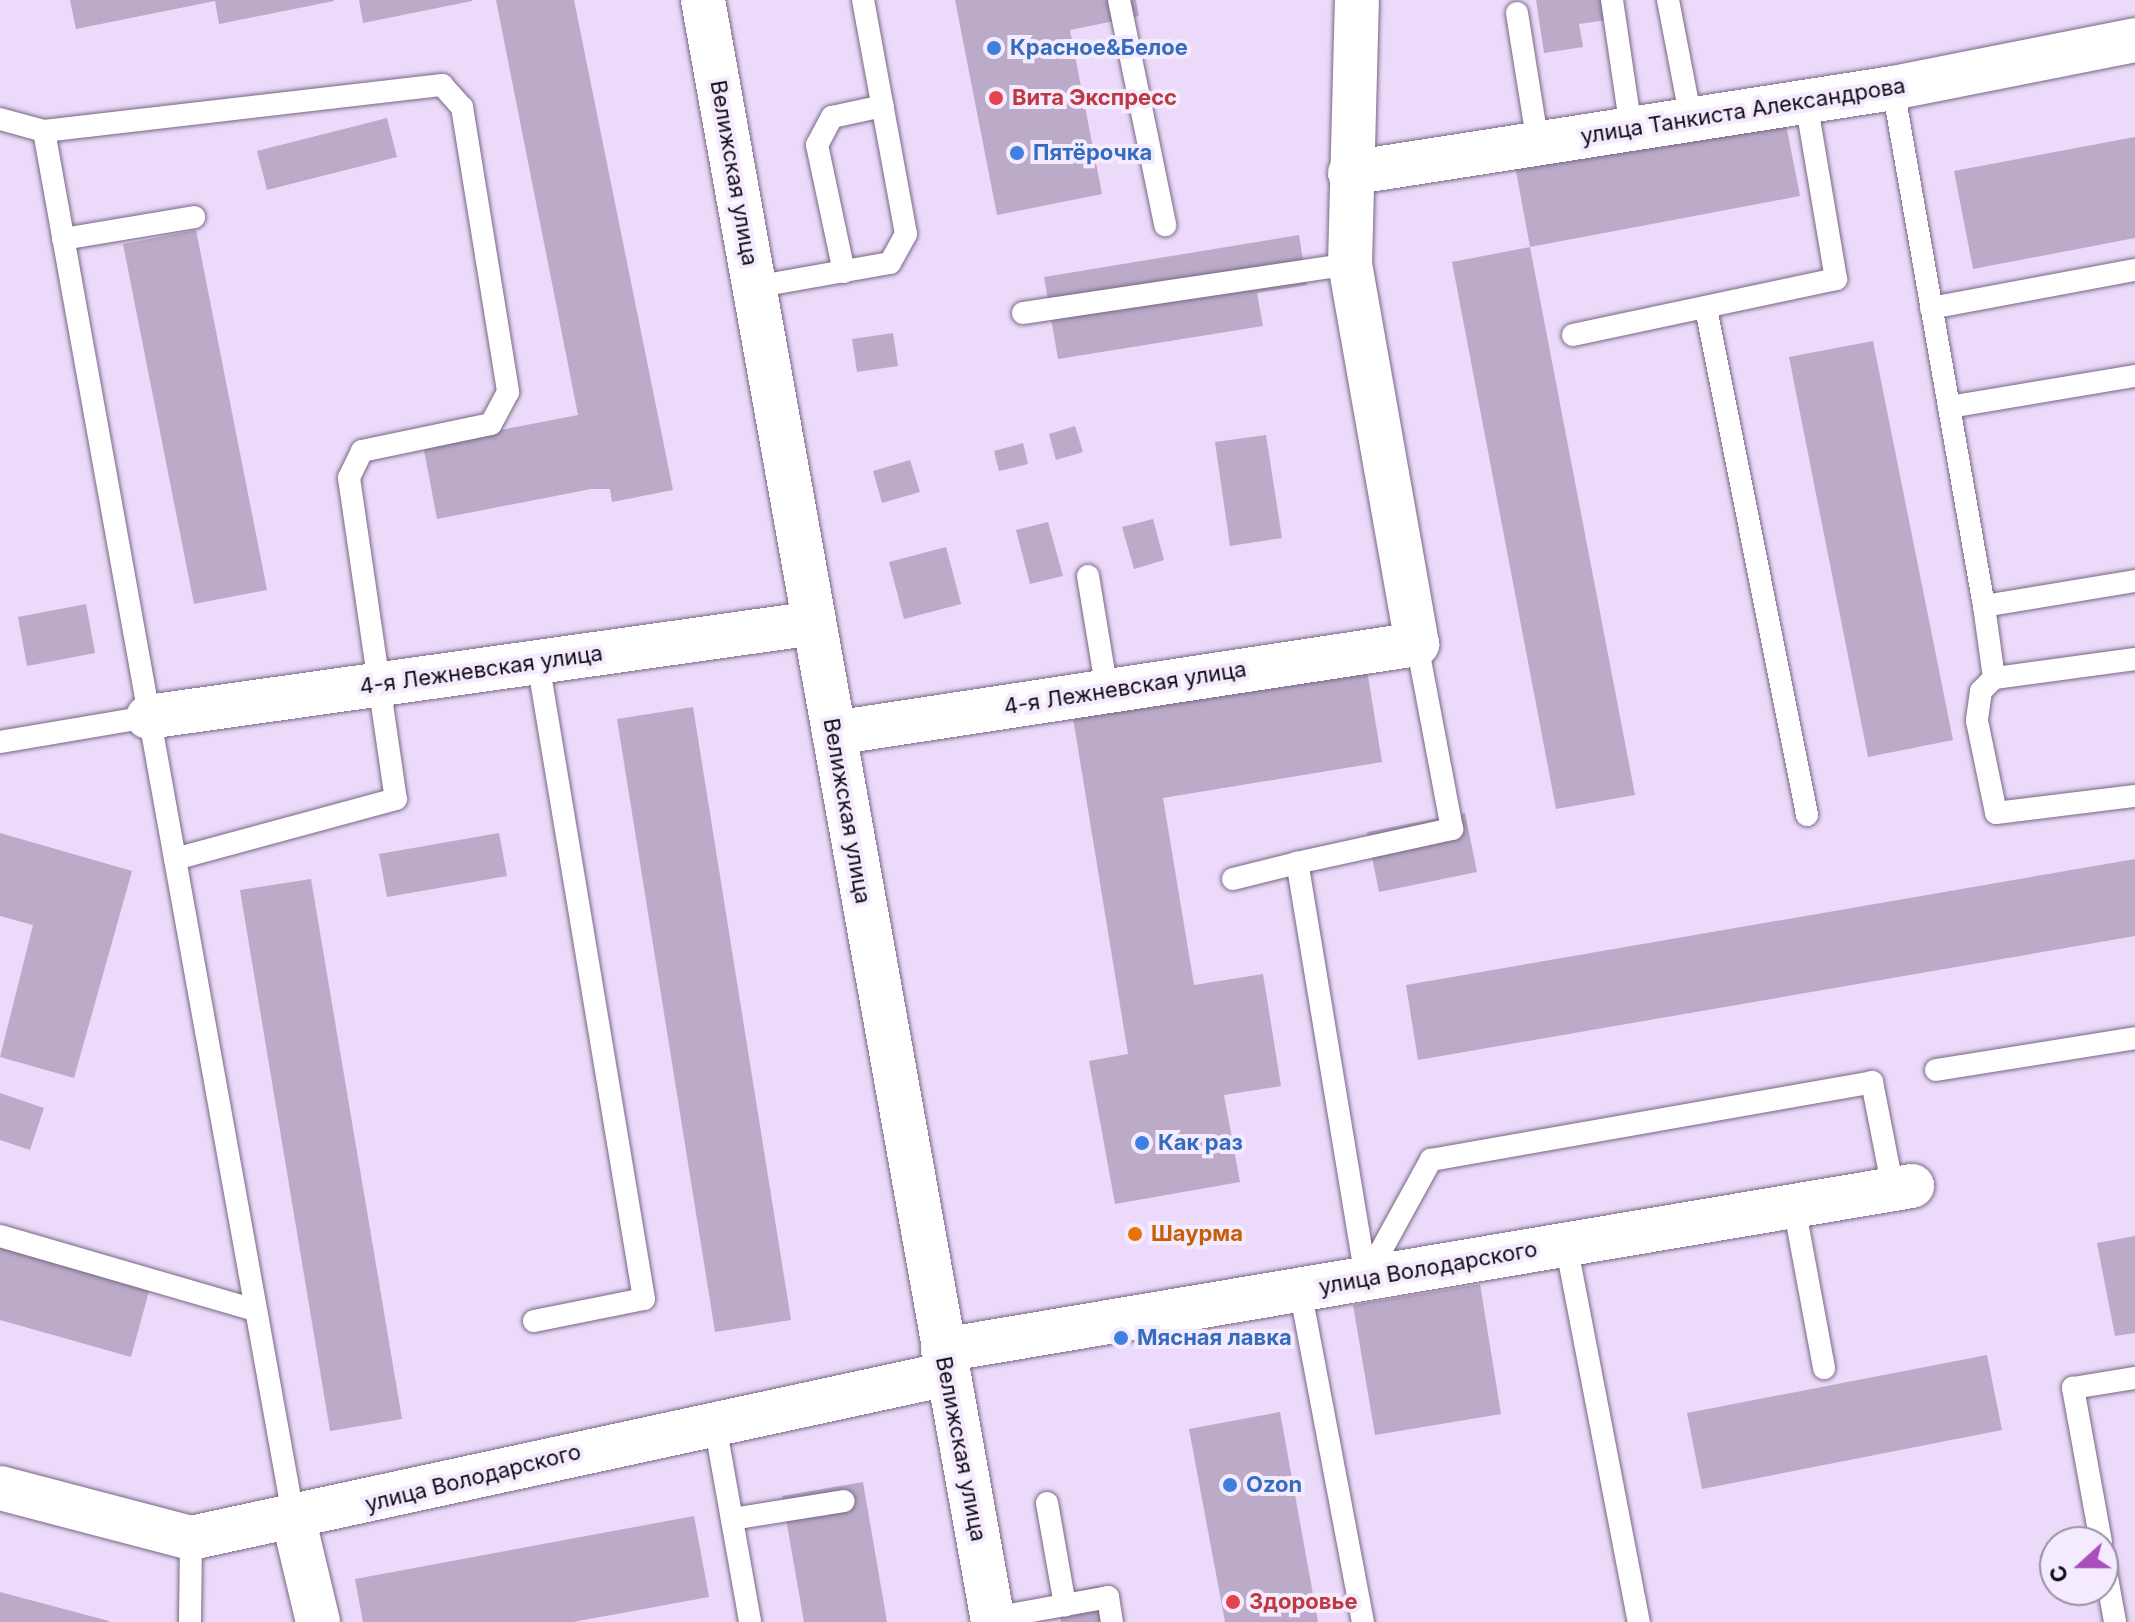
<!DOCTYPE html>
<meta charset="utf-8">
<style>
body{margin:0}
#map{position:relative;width:2135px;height:1622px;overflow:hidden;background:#ecdafa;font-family:Inter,sans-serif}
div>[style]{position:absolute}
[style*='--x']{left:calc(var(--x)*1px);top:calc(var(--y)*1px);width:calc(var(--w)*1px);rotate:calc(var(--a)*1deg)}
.building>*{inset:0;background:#bbaac8}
.roads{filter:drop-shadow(0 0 2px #776783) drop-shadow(0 0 2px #776783)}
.service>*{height:22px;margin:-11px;padding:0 11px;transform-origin:11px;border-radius:11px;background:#fff}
.minor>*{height:44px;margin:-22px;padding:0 22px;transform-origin:22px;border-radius:22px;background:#fff}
.secondary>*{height:44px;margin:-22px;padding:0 22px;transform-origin:22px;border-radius:22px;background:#fff}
.dots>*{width:22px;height:22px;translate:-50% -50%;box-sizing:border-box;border:4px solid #f5ebfe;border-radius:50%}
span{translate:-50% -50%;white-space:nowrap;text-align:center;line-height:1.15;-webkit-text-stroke:8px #f5ebfe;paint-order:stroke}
.shop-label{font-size:22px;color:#366cbe;font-weight:700}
.left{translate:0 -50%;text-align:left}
.health-label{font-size:22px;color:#be3a42;font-weight:700}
.street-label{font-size:22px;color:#120c16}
.food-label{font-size:22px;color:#c56008;font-weight:700}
.north{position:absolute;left:2039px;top:1526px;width:80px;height:80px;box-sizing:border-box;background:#f5ebfe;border:2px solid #9a92a1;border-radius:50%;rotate:249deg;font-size:22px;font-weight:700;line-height:32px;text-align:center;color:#120c16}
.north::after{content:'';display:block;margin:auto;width:28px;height:36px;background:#a94fbb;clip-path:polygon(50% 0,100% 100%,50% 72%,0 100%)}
</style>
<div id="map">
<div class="building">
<div style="clip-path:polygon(70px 0,333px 0,334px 1px,219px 24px,215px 1px,76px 29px)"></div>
<div style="clip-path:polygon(359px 0,472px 0,472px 1px,363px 23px)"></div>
<div style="clip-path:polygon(496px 0,574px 0,673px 490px,612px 502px,610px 489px,591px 489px,437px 519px,423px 445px,578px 415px)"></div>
<div style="clip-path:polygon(955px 0,1136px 0,1139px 16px,1070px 30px,1102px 194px,997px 215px)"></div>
<div style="clip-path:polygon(1536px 0,1604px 0,1607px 20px,1579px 24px,1583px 47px,1544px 53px)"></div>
<div style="clip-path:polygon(1782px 104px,1800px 196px,1530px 247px,1635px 795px,1556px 809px,1452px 262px,1530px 247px,1513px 155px)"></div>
<div style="clip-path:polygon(387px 118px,397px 157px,267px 190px,257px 151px)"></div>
<div style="clip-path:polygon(2135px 137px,2135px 238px,1973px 269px,1954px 171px)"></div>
<div style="clip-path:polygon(196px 230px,267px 590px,194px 604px,123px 244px)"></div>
<div style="clip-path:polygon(1299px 235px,1307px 285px,1257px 293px,1263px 326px,1058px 359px,1044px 277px)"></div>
<div style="clip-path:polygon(893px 333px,898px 366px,857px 372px,852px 339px)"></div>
<div style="clip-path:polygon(1873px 341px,1953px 740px,1868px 757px,1789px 357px)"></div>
<div style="clip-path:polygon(1075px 426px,1083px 452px,1056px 460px,1049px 434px)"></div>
<div style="clip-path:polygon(1266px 435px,1282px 538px,1230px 546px,1215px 442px)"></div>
<div style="clip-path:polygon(1023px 443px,1028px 464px,999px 471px,994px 451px)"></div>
<div style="clip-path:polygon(910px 460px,920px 492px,882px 503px,873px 471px)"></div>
<div style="clip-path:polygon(1153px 519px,1164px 560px,1134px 569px,1122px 527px)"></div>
<div style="clip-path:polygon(1048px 522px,1063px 576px,1030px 584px,1016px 530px)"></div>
<div style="clip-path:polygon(946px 547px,961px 604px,904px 619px,889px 562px)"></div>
<div style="clip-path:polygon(86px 604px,95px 653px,27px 666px,18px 617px)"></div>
<div style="clip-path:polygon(1367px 670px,1382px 762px,1163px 798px,1194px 985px,1263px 974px,1281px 1086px,1224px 1095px,1240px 1182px,1115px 1204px,1089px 1061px,1128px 1054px,1073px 718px)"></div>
<div style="clip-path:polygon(693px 707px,791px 1320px,715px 1332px,617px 719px)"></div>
<div style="clip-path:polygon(1465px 813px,1477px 872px,1379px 892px,1367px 832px)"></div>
<div style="clip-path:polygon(0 833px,132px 871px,74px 1078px,0 1057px,33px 925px,0 916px)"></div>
<div style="clip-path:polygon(499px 833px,507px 876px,387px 897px,379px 854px)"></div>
<div style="clip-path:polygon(2135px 859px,2135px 936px,1418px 1060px,1406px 985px)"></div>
<div style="clip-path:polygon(311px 879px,402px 1419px,330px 1431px,240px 890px)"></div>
<div style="clip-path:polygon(0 1093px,44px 1108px,30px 1150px,0 1140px)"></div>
<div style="clip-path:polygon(2135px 1236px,2135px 1333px,2115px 1336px,2097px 1243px)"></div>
<div style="clip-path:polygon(0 1242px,151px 1284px,131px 1357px,0 1320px)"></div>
<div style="clip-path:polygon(1480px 1284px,1501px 1414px,1375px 1435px,1353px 1305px)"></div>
<div style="clip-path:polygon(1987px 1355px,2002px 1430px,1702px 1489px,1687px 1413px)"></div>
<div style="clip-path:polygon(1280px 1412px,1318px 1622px,1225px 1622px,1189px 1429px)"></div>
<div style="clip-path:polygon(863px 1482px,887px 1622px,804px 1622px,782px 1496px)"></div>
<div style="clip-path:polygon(694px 1516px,709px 1597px,573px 1622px,363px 1622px,355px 1579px)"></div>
<div style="clip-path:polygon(1099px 1586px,1106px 1622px,1061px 1622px,1056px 1595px)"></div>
<div style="clip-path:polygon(0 1592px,109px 1621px,109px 1622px,0 1622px)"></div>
</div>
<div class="roads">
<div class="service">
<div style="--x:1119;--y:0;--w:230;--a:78.4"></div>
<div style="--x:1612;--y:0;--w:130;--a:81.6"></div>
<div style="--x:1668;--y:0;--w:122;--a:79.1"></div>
<div style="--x:1517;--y:13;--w:133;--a:80.9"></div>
<div style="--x:1893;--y:88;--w:526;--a:80.04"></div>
<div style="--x:1984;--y:606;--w:153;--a:-9.4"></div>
<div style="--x:0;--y:119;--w:46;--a:15.3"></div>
<div style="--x:44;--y:131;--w:401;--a:-6.6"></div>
<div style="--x:442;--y:85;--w:30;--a:48"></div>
<div style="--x:462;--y:107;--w:289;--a:80.8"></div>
<div style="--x:508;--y:392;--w:36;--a:118"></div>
<div style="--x:491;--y:424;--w:132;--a:168.2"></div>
<div style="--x:362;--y:451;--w:30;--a:116"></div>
<div style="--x:349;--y:478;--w:324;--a:81.7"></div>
<div style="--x:396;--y:799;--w:229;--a:164.8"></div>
<div style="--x:44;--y:131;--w:1412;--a:79.8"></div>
<div style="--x:63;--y:239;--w:133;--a:-9.5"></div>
<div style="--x:844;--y:272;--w:130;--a:-102"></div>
<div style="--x:817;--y:145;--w:32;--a:-62"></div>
<div style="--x:832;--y:117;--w:52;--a:-12.2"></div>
<div style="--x:754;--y:287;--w:138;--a:-10"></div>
<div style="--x:890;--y:263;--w:33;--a:-61"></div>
<div style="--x:906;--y:234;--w:238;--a:-100.4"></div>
<div style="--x:1706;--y:308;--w:517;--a:78.73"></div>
<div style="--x:1931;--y:308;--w:208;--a:-10.6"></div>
<div style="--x:1023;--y:313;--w:331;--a:-8.5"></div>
<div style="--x:1573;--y:335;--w:269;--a:-12"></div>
<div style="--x:1836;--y:279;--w:180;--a:-99.6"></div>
<div style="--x:1949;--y:407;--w:189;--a:-9.5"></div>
<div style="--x:1088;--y:576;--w:117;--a:80.6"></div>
<div style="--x:1984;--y:606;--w:73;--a:82.1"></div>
<div style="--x:2135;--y:659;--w:142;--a:172.3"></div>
<div style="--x:1994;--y:678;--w:18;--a:135"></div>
<div style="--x:1981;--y:691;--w:30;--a:98"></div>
<div style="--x:1977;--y:721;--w:94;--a:78.3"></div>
<div style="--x:1996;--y:813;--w:140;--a:-7"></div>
<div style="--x:0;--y:742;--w:150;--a:-9.6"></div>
<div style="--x:1233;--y:879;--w:66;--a:-14"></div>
<div style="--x:1936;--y:1070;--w:202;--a:-9.1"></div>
<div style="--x:1794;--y:1206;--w:165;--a:79.5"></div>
<div style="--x:0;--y:1236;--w:266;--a:16.2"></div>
<div style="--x:1566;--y:1244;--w:385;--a:79.1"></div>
<div style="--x:1366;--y:1278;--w:421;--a:-99.4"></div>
<div style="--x:1297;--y:863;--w:159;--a:-12.4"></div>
<div style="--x:1452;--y:829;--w:188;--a:-100.7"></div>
<div style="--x:1366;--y:1278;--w:135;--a:-61.2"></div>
<div style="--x:1431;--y:1160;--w:448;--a:-10"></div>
<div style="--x:1872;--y:1082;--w:109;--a:78.9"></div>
<div style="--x:1300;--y:1289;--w:339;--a:79.3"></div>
<div style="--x:534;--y:1321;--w:112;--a:-11.3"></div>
<div style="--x:644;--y:1299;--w:646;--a:-99.45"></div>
<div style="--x:714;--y:1419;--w:206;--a:79.9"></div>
<div style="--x:1047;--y:1503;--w:104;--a:80"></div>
<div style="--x:732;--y:1519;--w:113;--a:-9.1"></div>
<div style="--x:2101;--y:1542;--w:157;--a:-100.3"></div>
<div style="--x:2073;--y:1388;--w:63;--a:-9.2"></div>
<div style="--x:2103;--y:1555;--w:68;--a:79.8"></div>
<div style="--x:993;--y:1618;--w:117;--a:-10.3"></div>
<div style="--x:1108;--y:1597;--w:25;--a:81"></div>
<div style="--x:190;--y:1622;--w:84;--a:-89.3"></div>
</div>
<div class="minor">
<div style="--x:1350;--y:173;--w:550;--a:-8.9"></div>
<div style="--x:1893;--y:88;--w:247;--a:-11.2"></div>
<div style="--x:148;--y:717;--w:673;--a:-8.03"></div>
<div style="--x:834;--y:733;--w:590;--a:-8.68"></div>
<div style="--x:1417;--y:644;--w:386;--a:-100"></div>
<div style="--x:1350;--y:264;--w:264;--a:-88.5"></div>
<div style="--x:943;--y:1350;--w:983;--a:-9.61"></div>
<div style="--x:0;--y:1488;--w:197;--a:14.7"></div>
<div style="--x:191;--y:1538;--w:774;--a:-12.24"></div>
<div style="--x:294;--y:1521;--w:104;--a:76.6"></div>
</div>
<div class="secondary">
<div style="--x:703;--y:0;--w:1648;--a:79.86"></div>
</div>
</div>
<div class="dots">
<div style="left:994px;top:48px;background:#3f7fe0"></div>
<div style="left:996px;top:98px;background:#e0444e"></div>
<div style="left:1017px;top:153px;background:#3f7fe0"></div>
<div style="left:1142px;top:1143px;background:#3f7fe0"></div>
<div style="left:1135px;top:1234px;background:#e8710a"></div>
<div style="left:1121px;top:1338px;background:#3f7fe0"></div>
<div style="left:1230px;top:1485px;background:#3f7fe0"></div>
<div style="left:1233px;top:1602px;background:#e0444e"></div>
</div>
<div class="shop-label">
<span class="left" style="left:1010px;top:48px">Красное&amp;Белое</span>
<span class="left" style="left:1033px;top:153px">Пятёрочка</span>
<span class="left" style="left:1158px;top:1143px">Как раз</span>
<span class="left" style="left:1137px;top:1338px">Мясная лавка</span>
<span class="left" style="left:1246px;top:1485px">Ozon</span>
</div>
<div class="health-label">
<span class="left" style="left:1012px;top:98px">Вита Экспресс</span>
<span class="left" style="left:1249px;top:1602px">Здоровье</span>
</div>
<div class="street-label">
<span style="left:1743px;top:111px;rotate:-9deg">улица Танкиста Александрова</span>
<span style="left:734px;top:173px;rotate:80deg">Велижская улица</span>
<span style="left:481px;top:670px;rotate:-8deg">4-я Лежневская улица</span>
<span style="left:1125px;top:688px;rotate:-9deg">4-я Лежневская улица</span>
<span style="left:847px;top:811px;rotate:80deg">Велижская улица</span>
<span style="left:1428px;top:1268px;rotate:-10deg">улица Володарского</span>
<span style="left:961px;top:1449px;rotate:79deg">Велижская улица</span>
<span style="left:473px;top:1478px;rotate:-14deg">улица Володарского</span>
</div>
<div class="food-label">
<span class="left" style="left:1151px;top:1234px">Шаурма</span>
</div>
<div class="north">С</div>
</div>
